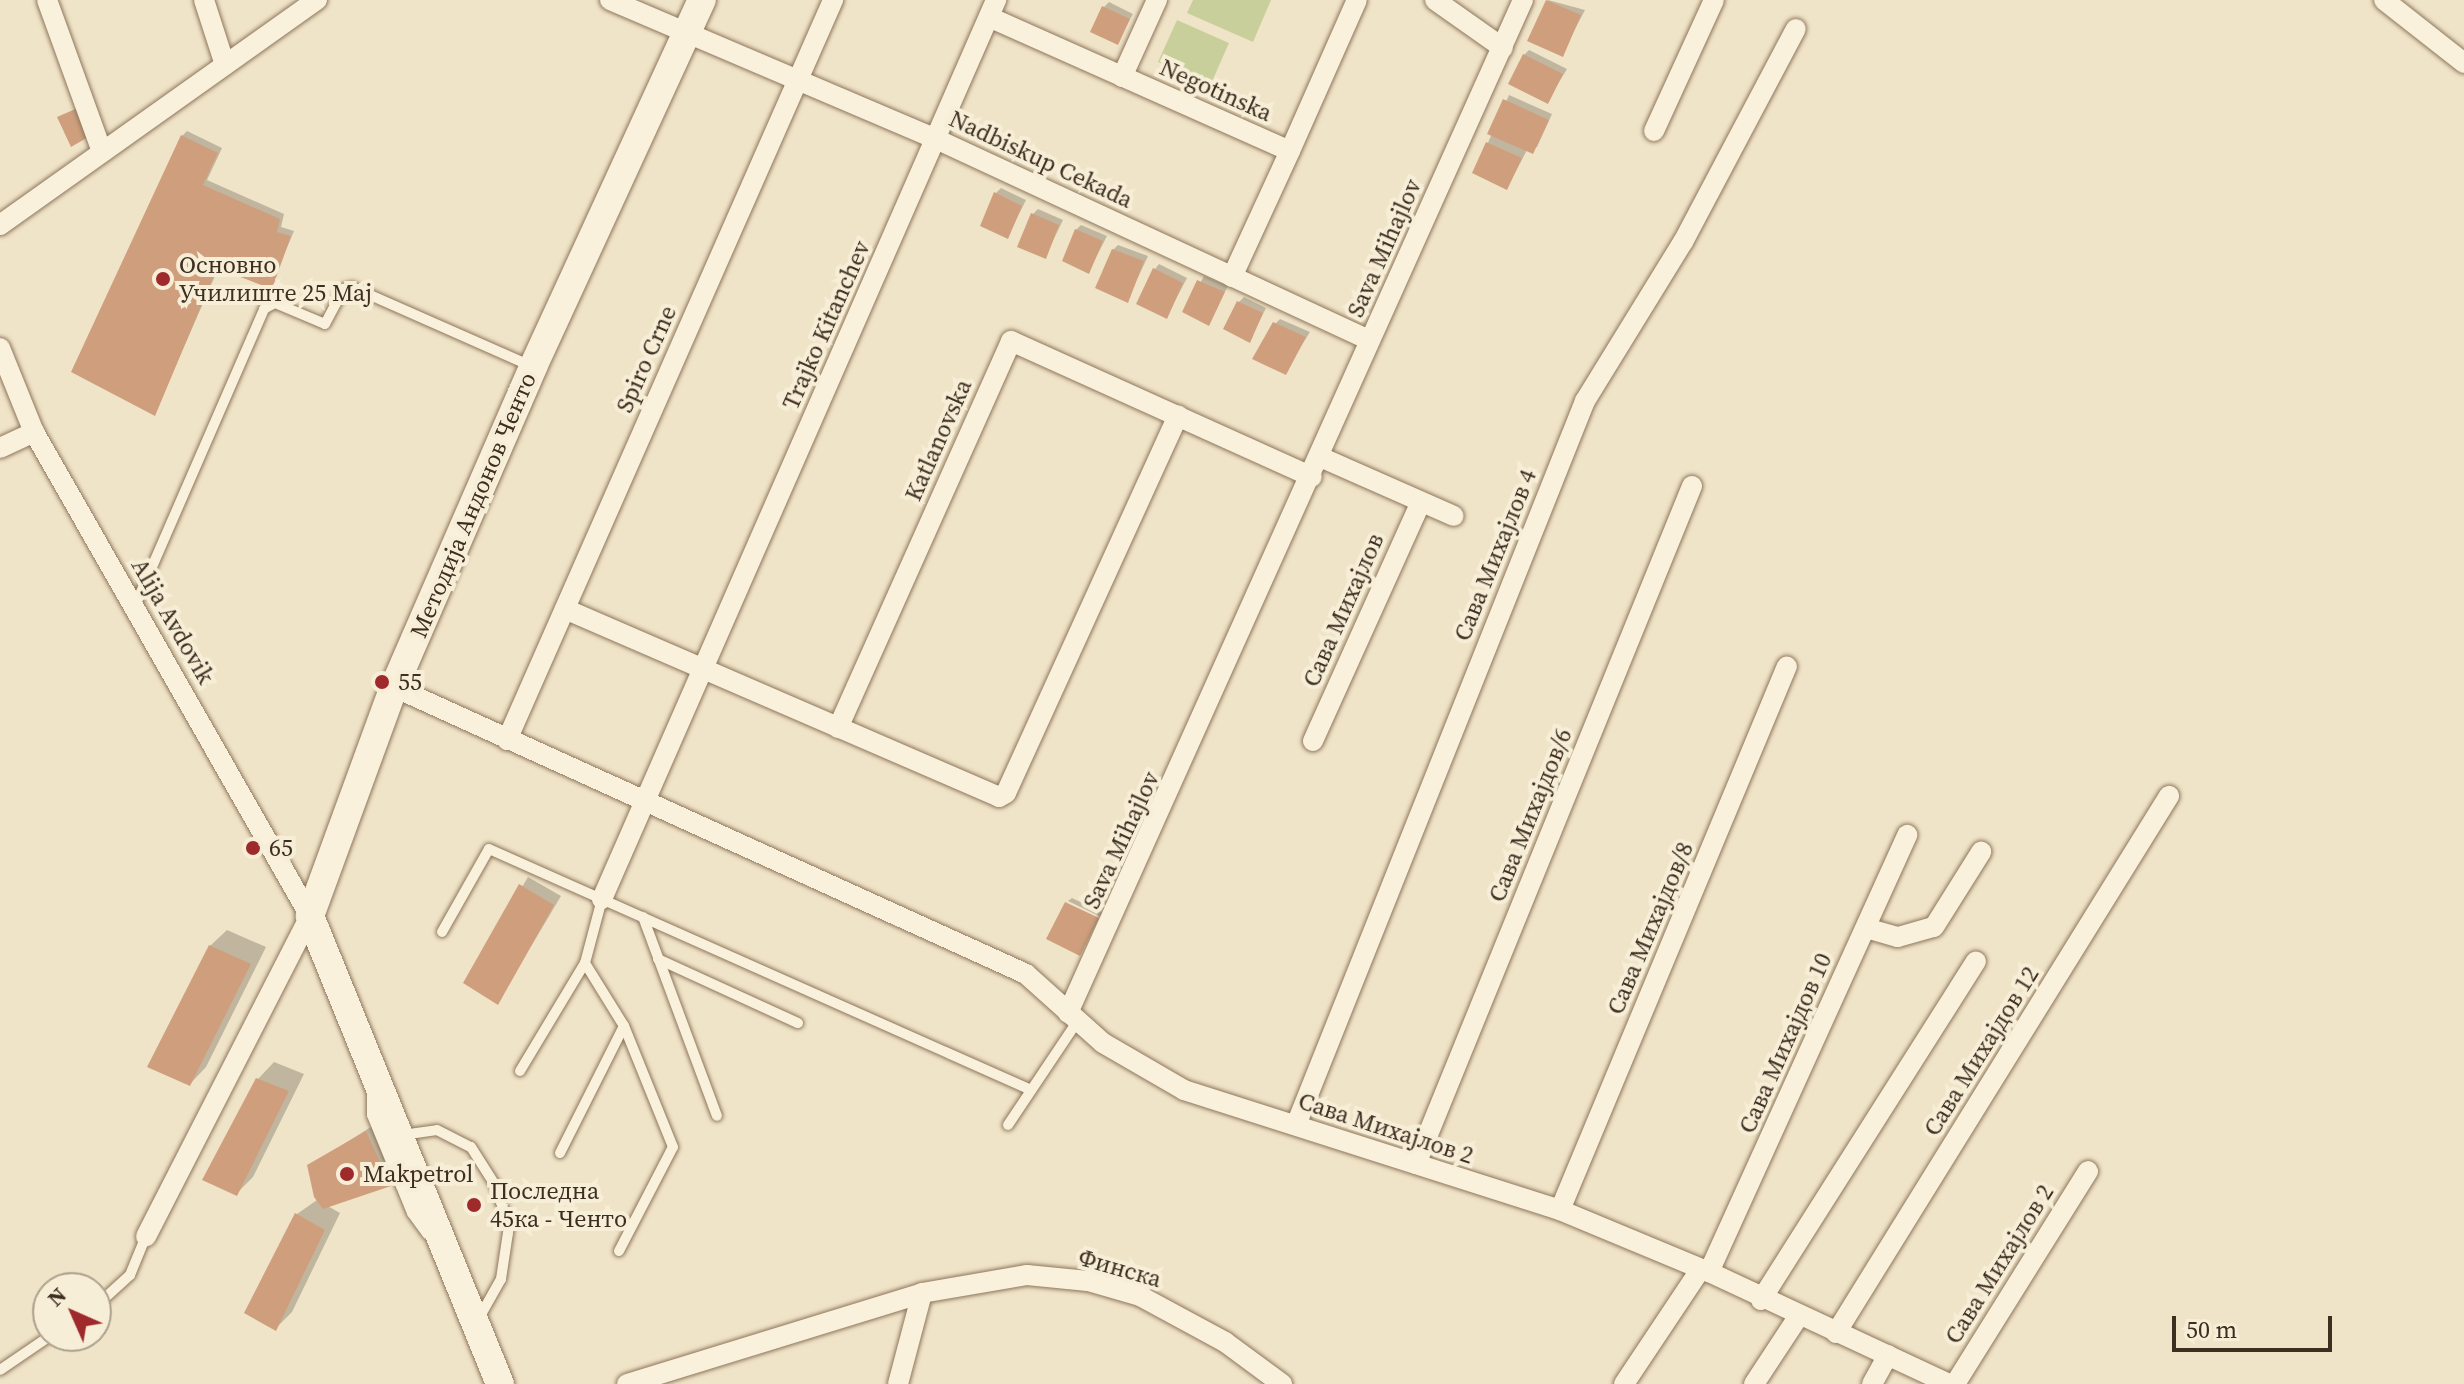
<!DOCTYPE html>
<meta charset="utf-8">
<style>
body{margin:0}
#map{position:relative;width:2464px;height:1384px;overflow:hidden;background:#f0e4c8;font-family:"Source Serif 4",serif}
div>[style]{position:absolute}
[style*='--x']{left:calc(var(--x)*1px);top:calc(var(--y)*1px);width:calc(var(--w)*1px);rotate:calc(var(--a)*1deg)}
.green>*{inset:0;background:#c9cf9b}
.shadow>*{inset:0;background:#0003}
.building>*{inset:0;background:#cf9f7d}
.roads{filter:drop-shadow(0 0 2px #8d765c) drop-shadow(0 0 2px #8d765c)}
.service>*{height:10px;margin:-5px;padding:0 5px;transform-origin:5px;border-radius:5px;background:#faf1dc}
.minor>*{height:20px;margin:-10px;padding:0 10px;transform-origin:10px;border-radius:10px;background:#faf1dc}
.secondary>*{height:28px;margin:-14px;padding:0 14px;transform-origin:14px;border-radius:14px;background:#faf1dc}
.dots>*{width:22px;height:22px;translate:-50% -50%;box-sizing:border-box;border:4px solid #f7eed8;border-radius:50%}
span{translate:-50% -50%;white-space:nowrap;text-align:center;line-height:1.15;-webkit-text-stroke:8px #f7eed8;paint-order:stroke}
.street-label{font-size:24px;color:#3d2e20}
.poi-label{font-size:24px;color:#3d2e20}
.left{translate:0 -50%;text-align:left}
.north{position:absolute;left:32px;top:1272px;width:80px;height:80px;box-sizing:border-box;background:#f7eed8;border:2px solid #ada18e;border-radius:50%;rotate:315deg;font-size:22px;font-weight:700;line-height:32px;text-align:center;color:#3d2e20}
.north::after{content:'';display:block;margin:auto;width:28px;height:36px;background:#9e2a2b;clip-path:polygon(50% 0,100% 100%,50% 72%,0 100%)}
.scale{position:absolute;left:2172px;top:1316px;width:160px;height:36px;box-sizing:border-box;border:4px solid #3d2e20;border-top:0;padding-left:10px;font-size:24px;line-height:28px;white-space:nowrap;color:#3d2e20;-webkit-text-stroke:6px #f7eed8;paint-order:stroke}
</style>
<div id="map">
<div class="green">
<div style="clip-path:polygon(1193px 0,1271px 0,1253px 42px,1187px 13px)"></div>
<div style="clip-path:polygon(1177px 20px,1229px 43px,1210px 86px,1158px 62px)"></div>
</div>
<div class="shadow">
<div style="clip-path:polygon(1548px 0,1585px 10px,1562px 54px,1530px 40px)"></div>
<div style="clip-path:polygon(1109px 2px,1133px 14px,1117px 42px,1104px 7px)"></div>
<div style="clip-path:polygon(1529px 50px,1567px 69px,1547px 102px,1524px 55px)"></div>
<div style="clip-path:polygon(1509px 95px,1552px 114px,1537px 147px,1527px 150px,1507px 188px,1475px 172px)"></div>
<div style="clip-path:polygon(187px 131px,222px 148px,207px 180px,284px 214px,281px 227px,294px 231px,271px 286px,219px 267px,155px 413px,182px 136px)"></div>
<div style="clip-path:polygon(1001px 188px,1026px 200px,1008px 236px,996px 193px)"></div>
<div style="clip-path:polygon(1038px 209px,1063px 220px,1045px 257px,1033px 214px)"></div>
<div style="clip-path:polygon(1081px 225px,1107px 236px,1089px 271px,1076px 230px)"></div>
<div style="clip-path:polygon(1118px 245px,1148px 256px,1127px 301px,1113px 250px)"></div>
<div style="clip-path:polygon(1159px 264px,1187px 278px,1167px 316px,1155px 269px)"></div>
<div style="clip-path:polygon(1204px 276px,1228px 286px,1208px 323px,1185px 311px)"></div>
<div style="clip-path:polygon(1244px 297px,1266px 308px,1250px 340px,1239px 302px)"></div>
<div style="clip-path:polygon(1280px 319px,1310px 332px,1285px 372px,1275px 324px)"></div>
<div style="clip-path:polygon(528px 877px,561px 896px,498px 1002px,466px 982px)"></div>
<div style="clip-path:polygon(1072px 898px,1103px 913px,1101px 917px,1068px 901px)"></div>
<div style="clip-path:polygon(227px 930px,266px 947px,206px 1067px,190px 1084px,210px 946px)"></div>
<div style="clip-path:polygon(274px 1062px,304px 1074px,253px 1177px,237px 1193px,258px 1079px)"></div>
<div style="clip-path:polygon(374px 1125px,398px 1177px,390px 1185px,326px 1205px,340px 1213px,292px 1312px,276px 1328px,297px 1214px,317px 1200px,309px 1166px)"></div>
</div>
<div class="building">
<div style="clip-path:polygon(1546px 0,1581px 15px,1563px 57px,1527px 41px)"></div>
<div style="clip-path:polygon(1102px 6px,1130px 19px,1118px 45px,1090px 32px)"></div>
<div style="clip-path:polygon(1523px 54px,1563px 74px,1548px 104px,1508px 84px)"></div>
<div style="clip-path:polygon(1503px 99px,1549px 120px,1533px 154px,1487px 134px)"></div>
<div style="clip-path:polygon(80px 107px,90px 136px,71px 147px,57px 117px)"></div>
<div style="clip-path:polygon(181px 135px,218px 153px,203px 185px,280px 219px,277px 232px,291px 236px,272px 289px,217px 268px,155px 416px,71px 372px)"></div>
<div style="clip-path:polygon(1486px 142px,1522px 158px,1507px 190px,1472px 173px)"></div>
<div style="clip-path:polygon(994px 192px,1022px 206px,1008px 239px,980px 226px)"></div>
<div style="clip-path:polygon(1031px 213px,1059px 225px,1046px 259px,1017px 247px)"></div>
<div style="clip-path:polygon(1075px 229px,1103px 241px,1089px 274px,1062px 261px)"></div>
<div style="clip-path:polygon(1112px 249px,1144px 261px,1128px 303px,1095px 288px)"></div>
<div style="clip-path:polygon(1153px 268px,1183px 283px,1167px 319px,1136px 304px)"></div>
<div style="clip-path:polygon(1197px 280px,1225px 292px,1209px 326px,1182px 312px)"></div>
<div style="clip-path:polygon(1237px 301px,1263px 313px,1250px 343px,1223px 329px)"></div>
<div style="clip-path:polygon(1273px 322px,1306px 337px,1286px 375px,1252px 359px)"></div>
<div style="clip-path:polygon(519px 884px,554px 905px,498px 1005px,463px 983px)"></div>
<div style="clip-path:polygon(1065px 902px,1099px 918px,1080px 956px,1046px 939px)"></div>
<div style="clip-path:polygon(209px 945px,251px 964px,190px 1086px,147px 1067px)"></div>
<div style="clip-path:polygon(256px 1078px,289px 1091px,237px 1196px,202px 1180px)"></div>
<div style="clip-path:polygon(366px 1131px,391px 1186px,323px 1209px,314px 1197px,307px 1165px)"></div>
<div style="clip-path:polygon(295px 1213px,325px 1230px,276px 1331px,244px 1313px)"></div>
</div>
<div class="roads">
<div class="service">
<div style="--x:135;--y:606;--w:324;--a:-66.5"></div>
<div style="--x:264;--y:309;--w:13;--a:-29"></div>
<div style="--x:275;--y:303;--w:54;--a:22.8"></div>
<div style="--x:325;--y:324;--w:40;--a:-62"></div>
<div style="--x:344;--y:289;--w:8;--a:-14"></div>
<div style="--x:352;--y:287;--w:196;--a:23.8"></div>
<div style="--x:643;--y:917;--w:212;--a:69.6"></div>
<div style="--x:442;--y:932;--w:95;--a:-60.5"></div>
<div style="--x:489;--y:849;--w:593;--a:23.97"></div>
<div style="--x:658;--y:959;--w:154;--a:24.6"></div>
<div style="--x:520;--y:1071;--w:126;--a:-59"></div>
<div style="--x:585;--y:963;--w:66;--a:-75.1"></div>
<div style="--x:372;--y:1095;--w:20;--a:90"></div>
<div style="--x:372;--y:1115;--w:106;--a:67.8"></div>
<div style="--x:412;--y:1213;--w:26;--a:54"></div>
<div style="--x:1008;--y:1125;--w:124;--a:-56.2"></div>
<div style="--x:402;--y:1135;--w:35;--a:-8"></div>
<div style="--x:437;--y:1130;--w:38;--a:27"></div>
<div style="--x:471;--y:1147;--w:45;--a:57.7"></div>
<div style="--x:495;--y:1185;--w:43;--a:71.1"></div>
<div style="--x:509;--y:1226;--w:54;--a:98.6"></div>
<div style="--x:501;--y:1279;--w:45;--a:119.4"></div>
<div style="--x:560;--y:1153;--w:142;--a:-63.3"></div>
<div style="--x:624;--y:1026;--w:74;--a:-121.8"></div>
<div style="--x:619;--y:1251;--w:117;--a:-62.6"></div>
<div style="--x:673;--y:1147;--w:131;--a:-112"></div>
<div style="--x:96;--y:1306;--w:46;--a:-42.4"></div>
<div style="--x:130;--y:1275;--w:42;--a:-67.7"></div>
<div style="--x:0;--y:1370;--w:60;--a:-34.2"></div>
</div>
<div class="minor">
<div style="--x:47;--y:0;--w:158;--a:70.1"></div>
<div style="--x:204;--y:0;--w:68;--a:72.1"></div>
<div style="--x:610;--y:0;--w:354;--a:23.1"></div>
<div style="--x:936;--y:139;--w:478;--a:24.9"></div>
<div style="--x:1435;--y:0;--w:83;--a:35.2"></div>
<div style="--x:2384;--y:0;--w:102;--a:38.2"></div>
<div style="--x:989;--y:17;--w:329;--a:24"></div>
<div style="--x:1290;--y:151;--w:165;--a:-66.1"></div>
<div style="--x:1122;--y:77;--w:85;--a:-65.6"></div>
<div style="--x:1654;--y:131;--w:144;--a:-65.4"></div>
<div style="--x:0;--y:225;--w:389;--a:-35.4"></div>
<div style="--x:1232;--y:277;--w:139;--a:-65.3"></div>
<div style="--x:0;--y:348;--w:91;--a:68"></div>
<div style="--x:34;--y:432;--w:557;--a:60.31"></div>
<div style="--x:310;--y:916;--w:360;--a:117.1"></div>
<div style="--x:0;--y:448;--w:38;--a:-25"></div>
<div style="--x:1320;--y:457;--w:146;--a:23.8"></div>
<div style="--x:565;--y:609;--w:473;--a:23.4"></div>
<div style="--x:999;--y:797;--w:8;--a:-30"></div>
<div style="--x:1006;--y:793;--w:415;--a:-65.5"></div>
<div style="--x:394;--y:687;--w:694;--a:24.42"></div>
<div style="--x:1026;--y:974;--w:103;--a:41.9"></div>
<div style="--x:1103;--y:1043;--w:94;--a:30.1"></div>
<div style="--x:1184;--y:1090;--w:395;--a:17.7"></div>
<div style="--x:1560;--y:1210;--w:161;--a:22.6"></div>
<div style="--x:1709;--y:1272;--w:265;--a:25"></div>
<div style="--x:838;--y:728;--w:424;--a:-65.9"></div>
<div style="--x:1011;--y:341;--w:330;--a:24.3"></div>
<div style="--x:507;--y:740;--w:809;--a:-66.22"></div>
<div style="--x:1313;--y:741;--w:262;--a:-65.7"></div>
<div style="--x:602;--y:899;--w:982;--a:-66.33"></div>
<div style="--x:1866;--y:928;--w:33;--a:16"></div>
<div style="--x:1898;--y:937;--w:37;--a:-16"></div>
<div style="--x:1934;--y:927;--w:89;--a:-57.9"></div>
<div style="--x:1068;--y:1013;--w:1110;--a:-65.81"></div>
<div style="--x:1296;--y:1125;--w:780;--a:-68.24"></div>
<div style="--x:1585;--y:401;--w:187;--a:-58.4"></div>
<div style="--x:1683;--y:242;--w:241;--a:-62.1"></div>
<div style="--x:1416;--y:1164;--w:732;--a:-67.85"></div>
<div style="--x:1560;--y:1210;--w:589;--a:-67.35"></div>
<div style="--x:1709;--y:1272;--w:480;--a:-65.6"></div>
<div style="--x:1761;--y:1300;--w:401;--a:-57.6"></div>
<div style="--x:1836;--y:1333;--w:632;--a:-58.2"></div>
<div style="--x:627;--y:1384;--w:309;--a:-17.1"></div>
<div style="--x:922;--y:1293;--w:107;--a:-9.7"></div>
<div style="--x:1027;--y:1275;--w:61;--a:5.6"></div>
<div style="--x:1088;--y:1281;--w:54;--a:16.1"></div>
<div style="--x:1140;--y:1296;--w:97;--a:28.4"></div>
<div style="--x:1225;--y:1342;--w:71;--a:36.4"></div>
<div style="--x:898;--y:1384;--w:94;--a:-75.2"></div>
<div style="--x:1624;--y:1384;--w:137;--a:-56.3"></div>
<div style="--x:1754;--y:1384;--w:80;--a:-56.7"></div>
<div style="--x:1872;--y:1384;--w:33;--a:-61"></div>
<div style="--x:1955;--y:1384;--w:251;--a:-58"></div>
</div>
<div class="secondary">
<div style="--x:500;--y:1384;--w:505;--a:-112.1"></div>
<div style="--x:310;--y:916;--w:244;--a:-69.9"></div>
<div style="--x:394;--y:687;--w:349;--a:-66.5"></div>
<div style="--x:533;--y:367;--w:404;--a:-65.3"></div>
</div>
</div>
<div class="dots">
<div style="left:163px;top:279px;background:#9e2a2b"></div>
<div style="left:382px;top:682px;background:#9e2a2b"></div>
<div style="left:253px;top:848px;background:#9e2a2b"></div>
<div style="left:347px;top:1174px;background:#9e2a2b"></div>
<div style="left:474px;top:1205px;background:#9e2a2b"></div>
</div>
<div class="street-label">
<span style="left:1216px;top:90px;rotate:24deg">Negotinska</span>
<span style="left:1041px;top:159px;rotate:25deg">Nadbiskup Cekada</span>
<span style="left:1384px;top:248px;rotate:-66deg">Sava Mihajlov</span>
<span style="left:826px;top:325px;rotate:-66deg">Trajko Kitanchev</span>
<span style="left:646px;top:359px;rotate:-66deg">Spiro Crne</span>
<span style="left:938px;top:440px;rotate:-66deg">Katlanovska</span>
<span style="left:473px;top:505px;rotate:-67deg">Методија Андонов Ченто</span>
<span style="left:1495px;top:555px;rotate:-68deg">Сава Михајлов 4</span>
<span style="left:1343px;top:610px;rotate:-66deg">Сава Михајлов</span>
<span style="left:173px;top:621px;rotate:60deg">Alija Avdovik</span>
<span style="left:1530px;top:815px;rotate:-68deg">Сава Михајдов/6</span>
<span style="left:1121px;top:840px;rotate:-65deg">Sava Mihajlov</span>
<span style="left:1650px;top:928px;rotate:-67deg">Сава Михајдов/8</span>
<span style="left:1785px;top:1043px;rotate:-66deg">Сава Михајдов 10</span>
<span style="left:1981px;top:1051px;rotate:-58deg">Сава Михајдов 12</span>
<span style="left:1386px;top:1128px;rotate:18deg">Сава Михајлов 2</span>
<span style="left:1999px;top:1264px;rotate:-58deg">Сава Михајлов 2</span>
<span style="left:1120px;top:1268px;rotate:16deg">Финска</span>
</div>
<div class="poi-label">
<span class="left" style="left:179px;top:279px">Основно<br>Училиште 25 Мај</span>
<span class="left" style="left:398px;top:682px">55</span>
<span class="left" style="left:269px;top:848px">65</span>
<span class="left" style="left:363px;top:1174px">Makpetrol</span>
<span class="left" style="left:490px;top:1205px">Последна<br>45ка - Ченто</span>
</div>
<div class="north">N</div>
<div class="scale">50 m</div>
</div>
